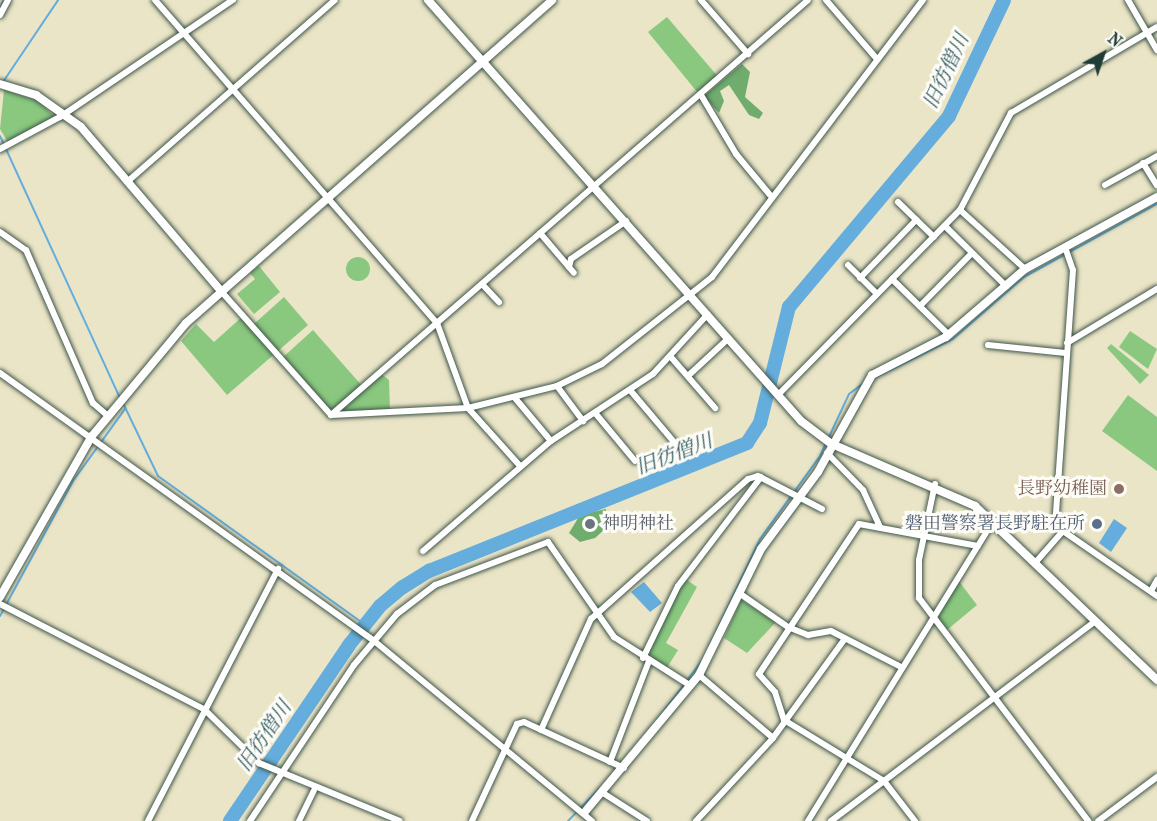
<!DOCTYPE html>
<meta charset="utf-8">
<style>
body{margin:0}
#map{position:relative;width:1157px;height:821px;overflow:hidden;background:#ebe5c7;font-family:"IM FELL French Canon","Noto Serif JP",serif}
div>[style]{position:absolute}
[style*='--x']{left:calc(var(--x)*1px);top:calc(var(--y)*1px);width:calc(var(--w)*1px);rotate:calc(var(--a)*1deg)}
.green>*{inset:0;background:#8ac87f}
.round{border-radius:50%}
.forest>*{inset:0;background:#6fac6e}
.water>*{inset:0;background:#64addc}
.stream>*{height:2px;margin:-1px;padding:0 1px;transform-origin:1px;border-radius:1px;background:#64addc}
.river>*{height:14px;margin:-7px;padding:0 7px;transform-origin:7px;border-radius:7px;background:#64addc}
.roads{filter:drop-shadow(0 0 2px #3e564a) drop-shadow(0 0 2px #3e564a)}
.minor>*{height:6px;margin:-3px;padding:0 3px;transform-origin:3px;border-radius:3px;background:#fff}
.tertiary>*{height:8px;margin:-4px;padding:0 4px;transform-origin:4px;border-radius:4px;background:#fff}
.dots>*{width:16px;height:16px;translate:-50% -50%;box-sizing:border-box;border:3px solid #fdfcf7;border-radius:50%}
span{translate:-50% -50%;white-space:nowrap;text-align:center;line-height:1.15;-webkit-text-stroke:6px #fdfcf7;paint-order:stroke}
.education-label{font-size:18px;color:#785e54}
.right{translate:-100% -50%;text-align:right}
.worship-label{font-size:18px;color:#5b616d}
.left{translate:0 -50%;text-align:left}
.service-label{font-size:18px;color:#4e5e75}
.water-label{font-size:20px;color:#345f66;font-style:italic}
.north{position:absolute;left:1073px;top:24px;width:60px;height:60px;-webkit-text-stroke:4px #fdfcf7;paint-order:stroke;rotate:40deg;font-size:16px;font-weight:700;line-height:24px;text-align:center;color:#1f3d34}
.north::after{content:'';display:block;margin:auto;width:21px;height:27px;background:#1f3d34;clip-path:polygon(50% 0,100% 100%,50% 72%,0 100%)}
</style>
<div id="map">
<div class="green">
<div style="clip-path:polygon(667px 17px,720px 79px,698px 93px,648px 32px)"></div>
<div style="clip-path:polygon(4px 90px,38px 101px,54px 116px,9px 144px,0 129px)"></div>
<div class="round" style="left:346px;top:257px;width:24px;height:24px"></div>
<div style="clip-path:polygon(259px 266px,280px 292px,254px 314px,237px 294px,255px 279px,250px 273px)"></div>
<div style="clip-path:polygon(284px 297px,308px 325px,227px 395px,181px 341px,196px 324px,214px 342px,243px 316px,270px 346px,254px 324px)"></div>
<div style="clip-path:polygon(313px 330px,363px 387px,331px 415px,281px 359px)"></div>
<div style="clip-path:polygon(1130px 331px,1157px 349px,1148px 369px,1119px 347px)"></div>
<div style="clip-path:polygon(1111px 344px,1149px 375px,1140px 384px,1107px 348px)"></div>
<div style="clip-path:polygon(380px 373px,389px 380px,390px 412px,335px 415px)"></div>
<div style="clip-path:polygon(1128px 395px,1157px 417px,1157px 471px,1102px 431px)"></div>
<div style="clip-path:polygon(684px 578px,697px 587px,666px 643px,678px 650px,665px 671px,643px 658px)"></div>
<div style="clip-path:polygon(958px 580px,977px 605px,947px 630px,935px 614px)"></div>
<div style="clip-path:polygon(741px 600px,776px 622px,747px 653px,724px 638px)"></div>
</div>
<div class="forest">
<div style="clip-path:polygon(742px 64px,750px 72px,745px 97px,763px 113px,759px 119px,749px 115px,729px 85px,720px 91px,724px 101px,719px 113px,704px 96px)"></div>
<div style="clip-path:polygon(606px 509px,605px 529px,595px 538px,580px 542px,569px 533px,580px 515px)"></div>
</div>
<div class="water">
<div style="clip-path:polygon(1114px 519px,1127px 528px,1111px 552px,1099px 543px)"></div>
<div style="clip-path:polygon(644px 582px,662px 603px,650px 612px,631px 592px)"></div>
</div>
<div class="stream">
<div style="--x:0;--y:8;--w:9;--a:-63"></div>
<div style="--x:3;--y:82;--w:99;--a:-56.1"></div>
<div style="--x:0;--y:136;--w:288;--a:65.4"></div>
<div style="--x:874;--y:378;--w:88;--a:-26.3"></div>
<div style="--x:953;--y:339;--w:94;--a:-41.1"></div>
<div style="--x:1024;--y:277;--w:152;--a:-28.8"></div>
<div style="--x:123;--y:403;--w:81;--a:64.4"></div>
<div style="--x:158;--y:476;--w:255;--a:35.7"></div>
<div style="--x:0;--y:616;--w:153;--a:-61.6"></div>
<div style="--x:73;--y:481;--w:89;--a:-54.2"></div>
<div style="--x:709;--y:647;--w:119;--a:-64.7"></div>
<div style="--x:760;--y:539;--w:102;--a:-54.1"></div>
<div style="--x:820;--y:456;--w:68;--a:-64.9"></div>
<div style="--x:849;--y:394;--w:21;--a:-37"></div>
<div style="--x:657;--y:720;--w:73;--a:-52.8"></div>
<div style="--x:568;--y:821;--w:46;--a:-45.9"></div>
</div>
<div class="river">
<div style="--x:230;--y:821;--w:212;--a:-55.9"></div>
<div style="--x:349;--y:645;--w:50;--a:-51.5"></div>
<div style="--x:380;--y:606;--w:30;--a:-40"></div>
<div style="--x:403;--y:587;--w:31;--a:-32"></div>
<div style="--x:429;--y:571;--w:343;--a:-21.9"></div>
<div style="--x:747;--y:443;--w:24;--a:-57"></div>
<div style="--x:760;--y:423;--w:120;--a:-76"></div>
<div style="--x:789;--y:307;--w:249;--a:-50"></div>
<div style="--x:949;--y:116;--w:128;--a:-64.6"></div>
</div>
<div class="roads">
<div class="minor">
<div style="--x:155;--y:0;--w:429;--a:48.9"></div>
<div style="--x:437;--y:323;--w:90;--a:70"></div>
<div style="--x:468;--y:408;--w:78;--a:48.1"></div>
<div style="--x:701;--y:0;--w:72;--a:49"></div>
<div style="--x:826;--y:0;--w:78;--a:49.2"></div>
<div style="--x:1128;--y:0;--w:58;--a:59.9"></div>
<div style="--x:0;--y:15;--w:17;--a:-62"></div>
<div style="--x:701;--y:95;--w:69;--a:59.3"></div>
<div style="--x:736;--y:154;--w:53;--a:50.3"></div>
<div style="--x:0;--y:149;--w:68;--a:-28.1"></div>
<div style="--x:60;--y:117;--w:209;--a:-34.1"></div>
<div style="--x:1143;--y:163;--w:26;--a:58"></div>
<div style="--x:127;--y:182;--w:276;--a:-41.2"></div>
<div style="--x:1105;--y:185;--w:60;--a:-29.1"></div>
<div style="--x:898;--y:202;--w:50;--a:44.2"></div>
<div style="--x:960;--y:210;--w:88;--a:42.2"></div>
<div style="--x:945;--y:226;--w:86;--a:44.5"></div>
<div style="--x:0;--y:232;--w:32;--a:35"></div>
<div style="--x:26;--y:250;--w:167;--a:66.4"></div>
<div style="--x:93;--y:403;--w:18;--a:41"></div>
<div style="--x:540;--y:233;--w:52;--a:49.6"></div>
<div style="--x:1066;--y:250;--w:21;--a:71"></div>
<div style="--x:1073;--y:270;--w:246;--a:94"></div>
<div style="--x:1056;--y:515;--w:17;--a:66"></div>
<div style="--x:1063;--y:531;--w:114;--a:34.7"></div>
<div style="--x:848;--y:265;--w:41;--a:45"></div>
<div style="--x:569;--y:267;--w:8;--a:-76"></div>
<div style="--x:571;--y:259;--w:67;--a:-34.6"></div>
<div style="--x:860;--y:278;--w:81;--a:-46"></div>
<div style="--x:892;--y:279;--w:80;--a:44.5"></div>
<div style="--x:482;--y:284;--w:25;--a:47"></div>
<div style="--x:220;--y:290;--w:167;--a:48.4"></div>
<div style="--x:920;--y:306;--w:74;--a:-45.5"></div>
<div style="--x:1067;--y:343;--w:105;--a:-31"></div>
<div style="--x:988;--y:345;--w:78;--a:5.9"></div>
<div style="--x:670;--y:356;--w:69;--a:49.1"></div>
<div style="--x:0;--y:373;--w:459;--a:35.6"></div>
<div style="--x:373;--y:640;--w:284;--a:39.6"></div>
<div style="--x:689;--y:375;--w:54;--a:-42.8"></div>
<div style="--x:557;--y:386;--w:44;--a:53.4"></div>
<div style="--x:630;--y:390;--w:84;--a:49.8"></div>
<div style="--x:778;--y:395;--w:260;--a:-45.5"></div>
<div style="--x:960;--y:210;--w:110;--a:-62.3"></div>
<div style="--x:1011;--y:113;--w:169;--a:-30.5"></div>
<div style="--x:515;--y:398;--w:56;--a:50.1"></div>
<div style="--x:596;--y:414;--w:61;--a:50.3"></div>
<div style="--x:331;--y:415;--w:137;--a:-2.9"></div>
<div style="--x:468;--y:408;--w:92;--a:-13.9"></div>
<div style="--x:557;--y:386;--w:50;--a:-26.1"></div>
<div style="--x:602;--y:364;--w:140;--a:-38.3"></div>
<div style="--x:712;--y:277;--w:348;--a:-52.7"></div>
<div style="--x:331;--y:415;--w:632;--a:-41.02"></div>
<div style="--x:827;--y:453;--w:52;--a:45.8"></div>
<div style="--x:863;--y:490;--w:41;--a:65.3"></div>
<div style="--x:935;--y:484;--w:78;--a:101.9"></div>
<div style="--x:919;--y:560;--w:38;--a:90"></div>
<div style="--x:919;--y:598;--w:280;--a:52.8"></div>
<div style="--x:423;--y:551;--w:169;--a:-40.7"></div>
<div style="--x:551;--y:441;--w:122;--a:-33.3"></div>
<div style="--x:653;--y:374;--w:81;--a:-47.5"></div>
<div style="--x:1035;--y:563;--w:43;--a:-48.8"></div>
<div style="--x:1151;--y:591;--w:13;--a:-61"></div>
<div style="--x:739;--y:593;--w:60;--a:34.8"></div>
<div style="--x:788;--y:627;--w:22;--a:22"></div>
<div style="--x:808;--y:635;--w:23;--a:-10"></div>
<div style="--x:831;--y:631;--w:79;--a:27.2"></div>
<div style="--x:0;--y:604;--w:231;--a:27.3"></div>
<div style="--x:205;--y:710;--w:76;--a:44.5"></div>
<div style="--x:259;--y:763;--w:152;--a:22.4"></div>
<div style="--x:643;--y:658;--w:80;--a:-64.1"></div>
<div style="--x:678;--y:586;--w:137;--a:-52.7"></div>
<div style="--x:699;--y:675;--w:97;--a:40.4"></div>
<div style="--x:541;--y:730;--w:122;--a:-65.8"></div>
<div style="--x:591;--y:619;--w:210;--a:-41.7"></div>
<div style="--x:748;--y:479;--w:10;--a:-17"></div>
<div style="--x:758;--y:476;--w:72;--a:27.3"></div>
<div style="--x:610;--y:762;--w:108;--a:-68.9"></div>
<div style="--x:603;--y:793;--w:52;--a:32.5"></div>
<div style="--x:148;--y:821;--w:284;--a:-62.7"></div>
<div style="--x:250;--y:821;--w:187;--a:-56.3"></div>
<div style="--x:354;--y:665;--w:67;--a:-49.9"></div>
<div style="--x:397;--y:614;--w:48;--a:-37.3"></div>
<div style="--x:435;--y:585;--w:121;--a:-20.8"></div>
<div style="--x:548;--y:542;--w:116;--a:55.2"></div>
<div style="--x:614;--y:637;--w:91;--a:32.5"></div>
<div style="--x:299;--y:821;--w:34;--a:-64"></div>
<div style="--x:472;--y:821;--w:107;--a:-65.1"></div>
<div style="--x:517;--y:724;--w:7;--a:-16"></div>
<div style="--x:524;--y:722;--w:110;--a:24.7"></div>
<div style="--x:696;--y:821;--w:113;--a:-47.1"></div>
<div style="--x:773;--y:738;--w:121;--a:-54.1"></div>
<div style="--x:808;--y:821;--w:352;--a:-58.3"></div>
<div style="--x:831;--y:821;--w:331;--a:-37.1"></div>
<div style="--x:915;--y:821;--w:51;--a:-127.8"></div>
<div style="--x:884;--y:781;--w:117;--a:-148.6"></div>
<div style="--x:784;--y:720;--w:29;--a:-108"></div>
<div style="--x:775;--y:692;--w:24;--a:-132"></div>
<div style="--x:759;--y:674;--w:180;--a:-56.3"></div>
<div style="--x:859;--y:524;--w:121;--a:10.5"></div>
<div style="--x:1098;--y:821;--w:74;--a:-36.7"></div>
</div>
<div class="tertiary">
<div style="--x:428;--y:0;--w:562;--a:48.46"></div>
<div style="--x:801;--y:421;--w:39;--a:37"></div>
<div style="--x:832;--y:444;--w:156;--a:23.4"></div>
<div style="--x:975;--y:506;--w:252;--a:43.7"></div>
<div style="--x:0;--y:84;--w:38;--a:17"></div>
<div style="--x:36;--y:95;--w:55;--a:35.4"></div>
<div style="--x:81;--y:127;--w:214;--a:49.5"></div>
<div style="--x:0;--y:597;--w:185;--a:-60.3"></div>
<div style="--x:92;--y:436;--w:147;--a:-50.2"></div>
<div style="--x:186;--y:323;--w:488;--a:-41.4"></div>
<div style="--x:584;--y:813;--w:180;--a:-50.2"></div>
<div style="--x:699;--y:675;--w:140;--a:-63.8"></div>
<div style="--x:761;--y:549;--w:96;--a:-53.5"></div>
<div style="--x:818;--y:472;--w:111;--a:-60.9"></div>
<div style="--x:872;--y:375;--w:83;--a:-27.2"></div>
<div style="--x:946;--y:337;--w:104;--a:-40.7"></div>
<div style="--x:1025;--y:269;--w:150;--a:-28.6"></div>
</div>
</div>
<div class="dots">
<div style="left:1119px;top:489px;background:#8d6e63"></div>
<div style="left:590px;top:524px;background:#6b7280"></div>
<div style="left:1097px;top:524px;background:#5c6f8a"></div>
</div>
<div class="education-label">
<span class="right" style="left:1107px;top:489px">長野幼稚園</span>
</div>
<div class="worship-label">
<span class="left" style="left:602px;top:524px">神明神社</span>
</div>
<div class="service-label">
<span class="right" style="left:1085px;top:524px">磐田警察署長野駐在所</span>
</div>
<div class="water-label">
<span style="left:946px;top:71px;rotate:-65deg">旧彷僧川</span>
<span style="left:674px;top:454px;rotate:-21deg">旧彷僧川</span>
<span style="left:264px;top:736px;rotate:-56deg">旧彷僧川</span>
</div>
<div class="north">N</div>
</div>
